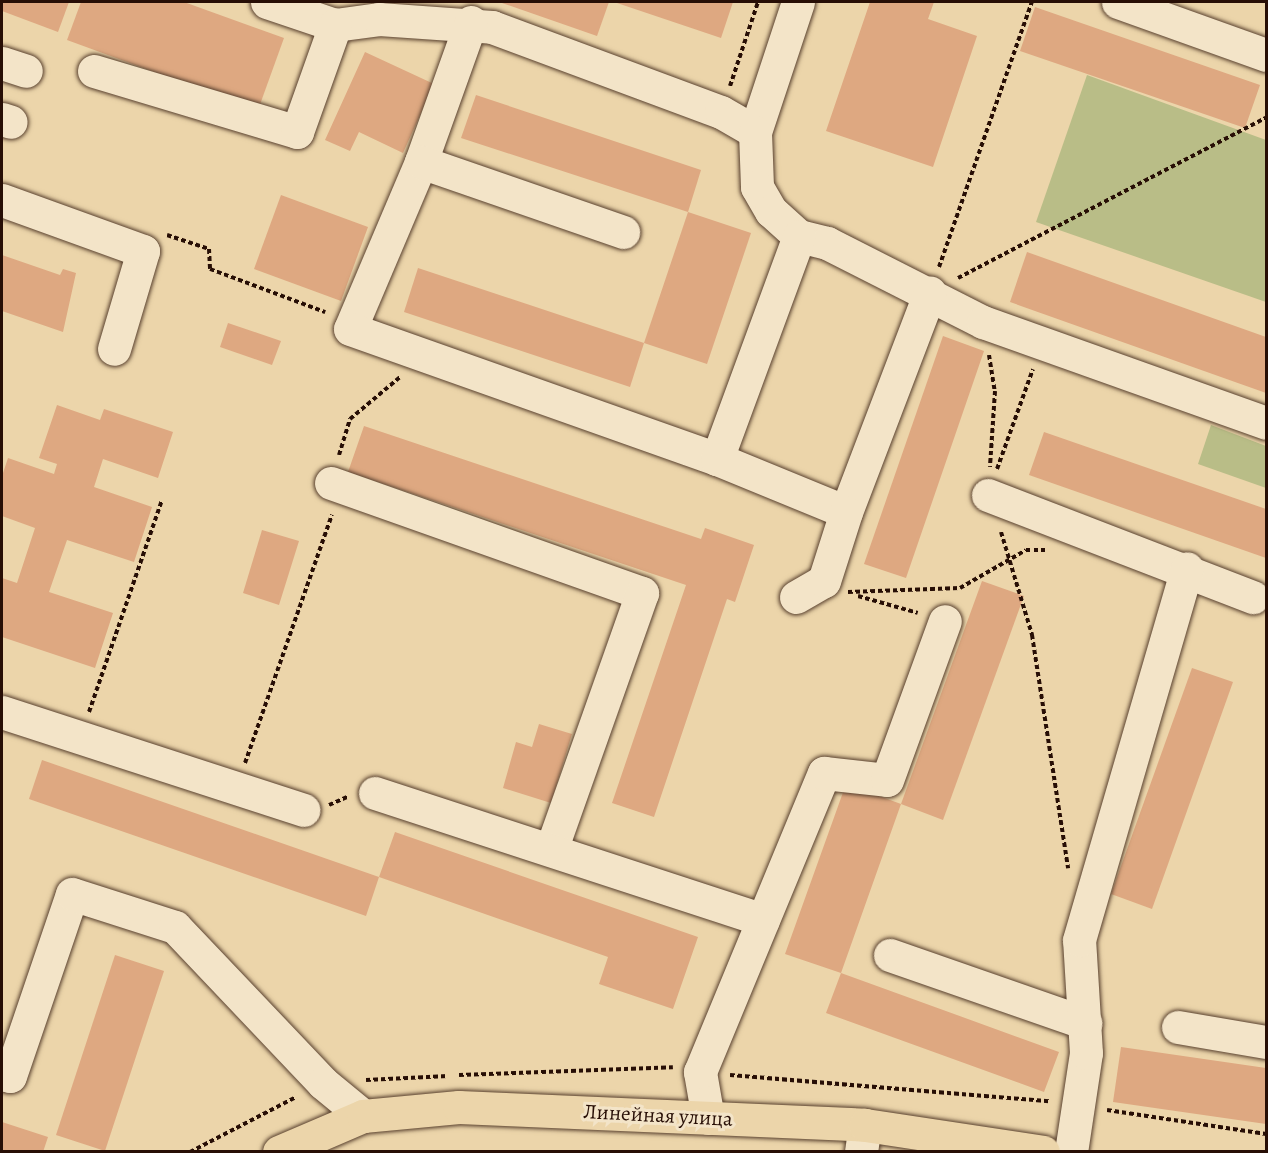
<!DOCTYPE html>
<meta charset="utf-8">
<style>
body{margin:0}
#map{position:relative;width:1268px;height:1153px;overflow:hidden;background:#ecd5aa;font-family:Alegreya,serif}
div>[style]{position:absolute}
[style*='--x']{left:calc(var(--x)*1px);top:calc(var(--y)*1px);width:calc(var(--w)*1px);rotate:calc(var(--a)*1deg)}
.green>*{inset:0;background:#b9bd87}
.building>*{inset:0;background:#dea881}
.path>*{height:4px;margin-top:-2px;transform-origin:0;background:repeating-linear-gradient(90deg,#270e05 0 4.5px,transparent 0 7.5px)}
.roads{filter:drop-shadow(0 0 2px #58402e) drop-shadow(0 0 2px #58402e)}
.minor>*{height:33px;margin:-16.5px;padding:0 16.5px;transform-origin:16.5px;border-radius:16.5px;background:#f3e4c8}
.major>*{height:33px;margin:-16.5px;padding:0 16.5px;transform-origin:16.5px;border-radius:16.5px;background:#ecd5aa}
span{translate:-50% -50%;white-space:nowrap;text-align:center;line-height:1.15;-webkit-text-stroke:6px #f3e4c8;paint-order:stroke}
.street-label{font-size:21px;color:#270e05}
.frame{position:absolute;inset:0;border:3px solid #270e05;pointer-events:none}
</style>
<div id="map">
<div class="green">
<div style="clip-path:polygon(1087px 75px,1266px 140px,1266px 302px,1036px 222px)"></div>
<div style="clip-path:polygon(1211px 425px,1266px 446px,1266px 488px,1198px 464px)"></div>
</div>
<div class="building">
<div style="clip-path:polygon(2px 2px,69px 2px,58px 32px,2px 11px)"></div>
<div style="clip-path:polygon(81px 2px,184px 2px,284px 38px,258px 110px,67px 40px)"></div>
<div style="clip-path:polygon(499px 2px,609px 2px,597px 36px)"></div>
<div style="clip-path:polygon(614px 2px,733px 2px,721px 38px)"></div>
<div style="clip-path:polygon(870px 2px,934px 2px,928px 19px,977px 36px,933px 167px,826px 131px)"></div>
<div style="clip-path:polygon(1035px 7px,1260px 85px,1245px 128px,1020px 51px)"></div>
<div style="clip-path:polygon(365px 52px,434px 84px,403px 153px,359px 132px,350px 151px,325px 140px)"></div>
<div style="clip-path:polygon(476px 95px,701px 170px,688px 212px,461px 138px)"></div>
<div style="clip-path:polygon(281px 195px,368px 227px,341px 301px,254px 269px)"></div>
<div style="clip-path:polygon(688px 212px,751px 233px,707px 364px,644px 343px)"></div>
<div style="clip-path:polygon(1027px 252px,1266px 337px,1266px 393px,1010px 302px)"></div>
<div style="clip-path:polygon(2px 255px,60px 275px,63px 269px,76px 273px,63px 332px,2px 311px)"></div>
<div style="clip-path:polygon(418px 268px,644px 343px,630px 387px,404px 312px)"></div>
<div style="clip-path:polygon(228px 323px,281px 341px,272px 365px,220px 347px)"></div>
<div style="clip-path:polygon(943px 336px,984px 351px,906px 578px,864px 564px)"></div>
<div style="clip-path:polygon(57px 405px,100px 420px,104px 409px,173px 432px,158px 478px,103px 459px,94px 487px,152px 507px,134px 562px,67px 540px,49px 592px,113px 613px,95px 668px,2px 637px,2px 578px,17px 583px,35px 528px,2px 516px,2px 476px,8px 458px,54px 474px,57px 464px,39px 458px)"></div>
<div style="clip-path:polygon(364px 426px,701px 539px,705px 528px,754px 545px,735px 602px,727px 599px,654px 817px,612px 803px,686px 585px,348px 472px)"></div>
<div style="clip-path:polygon(1044px 432px,1266px 509px,1266px 558px,1029px 475px)"></div>
<div style="clip-path:polygon(262px 530px,299px 541px,279px 605px,243px 593px)"></div>
<div style="clip-path:polygon(982px 581px,1024px 596px,943px 820px,901px 804px)"></div>
<div style="clip-path:polygon(1192px 668px,1233px 682px,1152px 909px,1111px 894px)"></div>
<div style="clip-path:polygon(539px 724px,572px 734px,551px 803px,503px 788px,516px 742px,532px 747px)"></div>
<div style="clip-path:polygon(42px 760px,379px 877px,366px 916px,29px 799px)"></div>
<div style="clip-path:polygon(846px 784px,901px 804px,841px 973px,1059px 1052px,1044px 1092px,826px 1013px,841px 973px,785px 954px)"></div>
<div style="clip-path:polygon(395px 832px,698px 937px,673px 1009px,599px 984px,608px 957px,379px 877px)"></div>
<div style="clip-path:polygon(115px 955px,164px 971px,105px 1151px,56px 1135px)"></div>
<div style="clip-path:polygon(1121px 1047px,1266px 1068px,1266px 1124px,1113px 1102px)"></div>
<div style="clip-path:polygon(2px 1122px,48px 1137px,43px 1152px,2px 1152px)"></div>
</div>
<div class="path">
<div style="--x:730;--y:86;--w:89;--a:-71.6"></div>
<div style="--x:167;--y:235;--w:44;--a:18.4"></div>
<div style="--x:209;--y:249;--w:20;--a:87"></div>
<div style="--x:210;--y:269;--w:123;--a:20.5"></div>
<div style="--x:939;--y:267;--w:281;--a:-70.7"></div>
<div style="--x:958;--y:278;--w:347;--a:-27.5"></div>
<div style="--x:989;--y:355;--w:36;--a:81"></div>
<div style="--x:995;--y:391;--w:76;--a:93.8"></div>
<div style="--x:339;--y:455;--w:38;--a:-73"></div>
<div style="--x:350;--y:419;--w:65;--a:-40"></div>
<div style="--x:997;--y:469;--w:106;--a:-70.2"></div>
<div style="--x:1001;--y:532;--w:108;--a:73.2"></div>
<div style="--x:1032;--y:635;--w:236;--a:81.2"></div>
<div style="--x:848;--y:592;--w:112;--a:-2"></div>
<div style="--x:960;--y:588;--w:76;--a:-29.9"></div>
<div style="--x:1026;--y:550;--w:19;--a:0"></div>
<div style="--x:858;--y:596;--w:62;--a:15.8"></div>
<div style="--x:89;--y:712;--w:224;--a:-71"></div>
<div style="--x:245;--y:763;--w:263;--a:-70.7"></div>
<div style="--x:329;--y:805;--w:20;--a:-24"></div>
<div style="--x:459;--y:1075;--w:214;--a:-2.1"></div>
<div style="--x:730;--y:1075;--w:320;--a:4.7"></div>
<div style="--x:366;--y:1080;--w:82;--a:-2.8"></div>
<div style="--x:1107;--y:1110;--w:161;--a:8.6"></div>
<div style="--x:190;--y:1152;--w:119;--a:-27.4"></div>
</div>
<div class="roads">
<div class="minor">
<div style="--x:267;--y:2;--w:72;--a:18.7"></div>
<div style="--x:335;--y:25;--w:44;--a:-7.8"></div>
<div style="--x:379;--y:19;--w:113;--a:4"></div>
<div style="--x:492;--y:27;--w:244;--a:20.4"></div>
<div style="--x:721;--y:112;--w:39;--a:30"></div>
<div style="--x:798;--y:2;--w:137;--a:108.3"></div>
<div style="--x:755;--y:132;--w:55;--a:87.9"></div>
<div style="--x:757;--y:187;--w:28;--a:60"></div>
<div style="--x:771;--y:211;--w:38;--a:42"></div>
<div style="--x:799;--y:236;--w:29;--a:14"></div>
<div style="--x:827;--y:243;--w:175;--a:26.9"></div>
<div style="--x:983;--y:322;--w:300;--a:19.6"></div>
<div style="--x:1118;--y:2;--w:157;--a:19.7"></div>
<div style="--x:471;--y:22;--w:149;--a:109.7"></div>
<div style="--x:421;--y:162;--w:181;--a:113"></div>
<div style="--x:350;--y:329;--w:389;--a:19.5"></div>
<div style="--x:2;--y:63;--w:25;--a:18"></div>
<div style="--x:94;--y:71;--w:212;--a:16.7"></div>
<div style="--x:297;--y:132;--w:114;--a:-70.4"></div>
<div style="--x:2;--y:119;--w:9;--a:18"></div>
<div style="--x:421;--y:162;--w:214;--a:19.1"></div>
<div style="--x:2;--y:200;--w:150;--a:19.9"></div>
<div style="--x:143;--y:251;--w:102;--a:106.5"></div>
<div style="--x:799;--y:236;--w:238;--a:110.2"></div>
<div style="--x:717;--y:459;--w:139;--a:22.3"></div>
<div style="--x:846;--y:512;--w:235;--a:-69.1"></div>
<div style="--x:331;--y:483;--w:330;--a:19.5"></div>
<div style="--x:642;--y:593;--w:269;--a:109.5"></div>
<div style="--x:988;--y:495;--w:284;--a:21.1"></div>
<div style="--x:796;--y:597;--w:32;--a:-30"></div>
<div style="--x:824;--y:581;--w:72;--a:-72.3"></div>
<div style="--x:2;--y:712;--w:317;--a:18"></div>
<div style="--x:375;--y:793;--w:408;--a:18.1"></div>
<div style="--x:890;--y:955;--w:207;--a:19.2"></div>
<div style="--x:1178;--y:1027;--w:89;--a:9.7"></div>
<div style="--x:2;--y:1074;--w:8;--a:14"></div>
<div style="--x:10;--y:1076;--w:192;--a:-71.2"></div>
<div style="--x:72;--y:894;--w:108;--a:17.8"></div>
<div style="--x:175;--y:927;--w:215;--a:46.5"></div>
<div style="--x:323;--y:1083;--w:52;--a:39.5"></div>
<div style="--x:708;--y:1118;--w:47;--a:-99.9"></div>
<div style="--x:700;--y:1072;--w:324;--a:-67.5"></div>
<div style="--x:824;--y:773;--w:63;--a:6.3"></div>
<div style="--x:887;--y:780;--w:169;--a:-70"></div>
<div style="--x:861;--y:1152;--w:27;--a:-82"></div>
<div style="--x:1071;--y:1152;--w:100;--a:-81.4"></div>
<div style="--x:1086;--y:1053;--w:113;--a:-93.5"></div>
<div style="--x:1079;--y:940;--w:387;--a:-73.8"></div>
</div>
<div class="major">
<div style="--x:279;--y:1152;--w:91;--a:-23.2"></div>
<div style="--x:363;--y:1116;--w:96;--a:-5.4"></div>
<div style="--x:459;--y:1107;--w:406;--a:2.5"></div>
<div style="--x:865;--y:1125;--w:180;--a:8.6"></div>
</div>
</div>
<div class="street-label">
<span style="left:658px;top:1115px;rotate:3deg">Линейная улица</span>
</div>
<div class="frame"></div>
</div>
